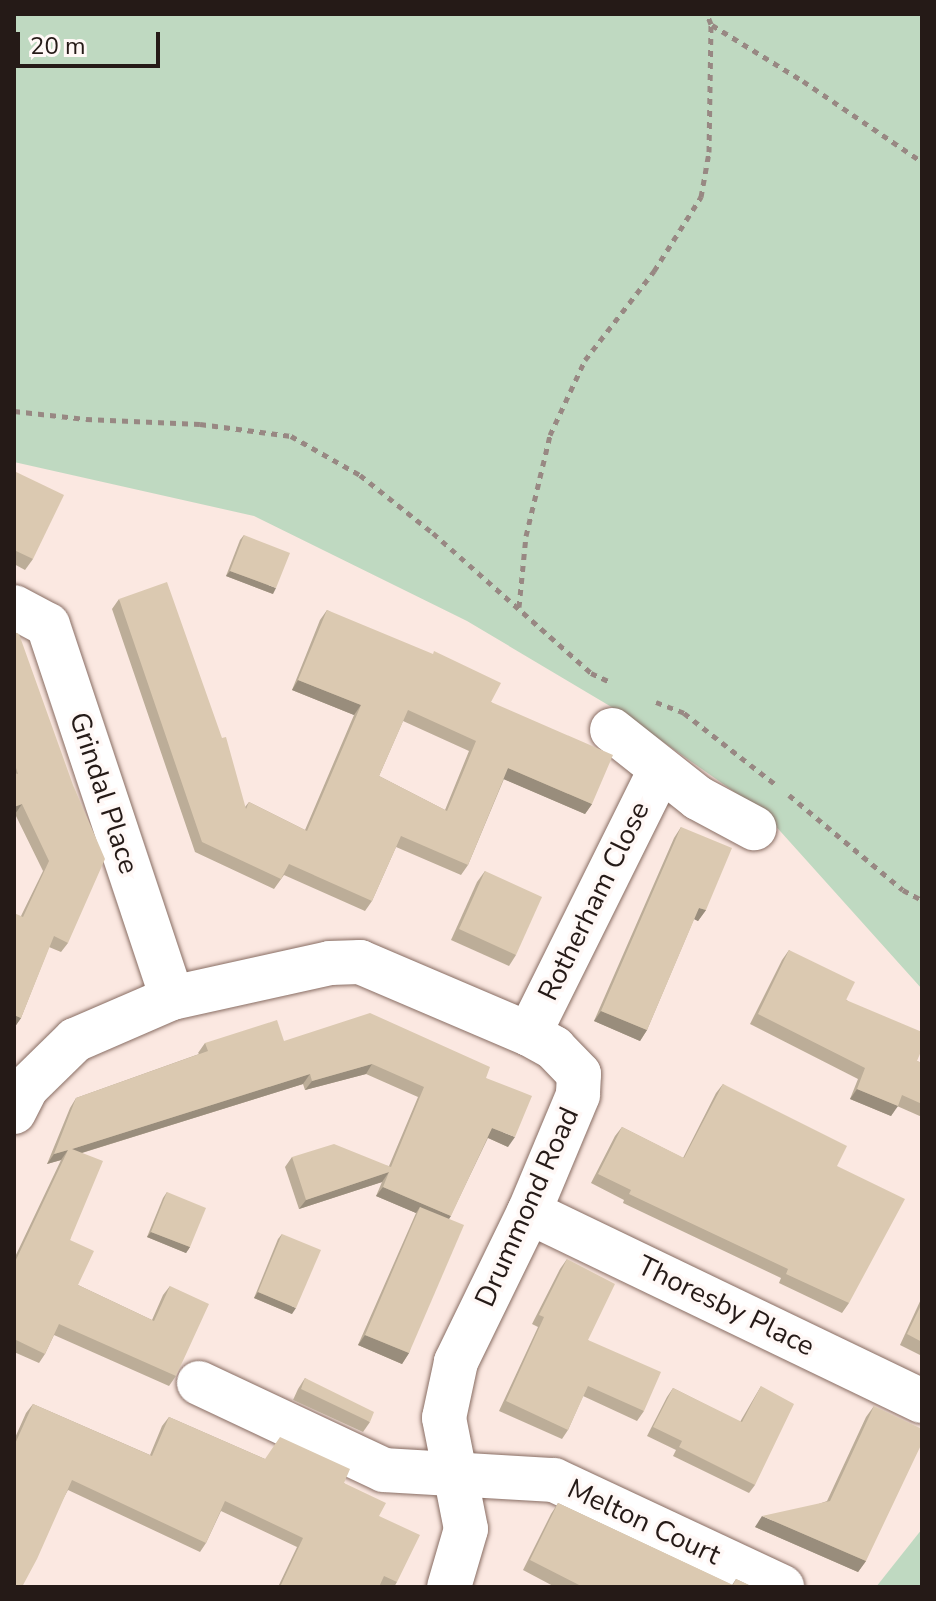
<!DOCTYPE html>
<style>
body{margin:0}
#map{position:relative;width:936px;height:1601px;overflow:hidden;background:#fbe8e1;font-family:"Nunito Sans",sans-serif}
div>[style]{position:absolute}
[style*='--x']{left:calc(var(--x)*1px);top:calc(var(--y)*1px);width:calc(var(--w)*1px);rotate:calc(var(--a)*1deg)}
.green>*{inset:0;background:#bfd9c1}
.path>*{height:5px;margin-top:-2.5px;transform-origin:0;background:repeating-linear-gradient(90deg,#988883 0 6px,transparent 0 12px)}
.roads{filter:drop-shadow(0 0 2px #886d63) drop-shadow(0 0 2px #886d63)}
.minor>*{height:44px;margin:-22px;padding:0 22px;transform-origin:22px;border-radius:22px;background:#fff}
.wall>*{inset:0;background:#bcad98}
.shaded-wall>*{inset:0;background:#998d7c}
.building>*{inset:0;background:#dbc9b1}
span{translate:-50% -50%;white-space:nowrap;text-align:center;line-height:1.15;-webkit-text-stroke:7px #fff8f6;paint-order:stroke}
.street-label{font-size:28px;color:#251a17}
.frame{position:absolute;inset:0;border:16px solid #251a17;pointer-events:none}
.scale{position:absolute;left:16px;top:32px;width:144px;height:36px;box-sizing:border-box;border:4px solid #251a17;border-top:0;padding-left:10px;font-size:24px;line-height:28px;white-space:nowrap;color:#251a17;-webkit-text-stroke:6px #fff8f6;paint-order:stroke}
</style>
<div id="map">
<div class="green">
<div style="clip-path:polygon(14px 14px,922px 14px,922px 989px,763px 812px,625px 715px,467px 621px,254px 516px,14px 462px)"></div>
<div style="clip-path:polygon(922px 1529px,922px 1587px,876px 1587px)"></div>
</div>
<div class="path">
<div style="--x:712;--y:25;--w:107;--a:31.6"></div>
<div style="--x:803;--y:81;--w:144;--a:34.2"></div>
<div style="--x:14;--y:411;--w:72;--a:6.3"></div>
<div style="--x:86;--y:419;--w:114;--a:2.5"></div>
<div style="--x:200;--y:424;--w:92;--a:7.5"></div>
<div style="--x:291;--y:436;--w:79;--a:29.5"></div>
<div style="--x:360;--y:475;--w:93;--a:38.5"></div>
<div style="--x:433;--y:533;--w:211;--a:41.5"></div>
<div style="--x:591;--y:673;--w:21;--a:25"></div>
<div style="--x:519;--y:607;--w:71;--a:-84.4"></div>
<div style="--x:526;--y:536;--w:104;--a:-76.6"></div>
<div style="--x:550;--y:435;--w:83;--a:-65"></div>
<div style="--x:585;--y:360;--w:113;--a:-52.2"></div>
<div style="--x:654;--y:271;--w:88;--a:-57.6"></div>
<div style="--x:701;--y:197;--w:46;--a:-79.9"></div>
<div style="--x:709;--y:152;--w:128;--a:-89.1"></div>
<div style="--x:711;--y:24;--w:11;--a:-112"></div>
<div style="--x:656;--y:702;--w:30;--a:21"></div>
<div style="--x:684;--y:713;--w:115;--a:38"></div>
<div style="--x:789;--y:795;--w:148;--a:39.8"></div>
<div style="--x:903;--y:890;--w:21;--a:28"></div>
</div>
<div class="roads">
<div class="minor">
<div style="--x:14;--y:607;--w:38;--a:28"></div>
<div style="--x:48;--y:625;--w:393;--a:71.6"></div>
<div style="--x:612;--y:730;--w:110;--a:38.3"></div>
<div style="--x:698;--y:798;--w:64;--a:28.2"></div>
<div style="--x:529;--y:1034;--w:295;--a:-63.6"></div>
<div style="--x:14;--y:1112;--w:27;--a:-63"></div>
<div style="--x:26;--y:1088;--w:69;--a:-44.4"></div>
<div style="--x:75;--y:1040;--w:106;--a:-23.4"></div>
<div style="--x:172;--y:998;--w:162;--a:-12.5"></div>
<div style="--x:330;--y:963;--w:30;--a:-2"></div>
<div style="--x:360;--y:962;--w:184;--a:23.1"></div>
<div style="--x:529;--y:1034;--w:29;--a:29"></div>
<div style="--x:554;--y:1048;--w:36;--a:46"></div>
<div style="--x:579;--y:1074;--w:21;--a:93"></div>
<div style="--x:578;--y:1095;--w:127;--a:112.7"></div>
<div style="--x:529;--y:1212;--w:167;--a:116"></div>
<div style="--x:456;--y:1362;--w:57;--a:102.1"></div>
<div style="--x:444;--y:1418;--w:113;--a:78.8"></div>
<div style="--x:466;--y:1529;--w:60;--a:106.3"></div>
<div style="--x:529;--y:1212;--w:436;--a:25.7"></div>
<div style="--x:199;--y:1383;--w:204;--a:25.2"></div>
<div style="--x:384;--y:1470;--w:170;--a:3.4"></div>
<div style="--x:554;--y:1480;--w:252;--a:25.1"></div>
</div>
</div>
<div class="wall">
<div style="clip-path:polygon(14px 471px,33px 559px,25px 570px,14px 564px)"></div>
<div style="clip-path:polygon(244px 535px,273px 594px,226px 576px,240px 540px)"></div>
<div style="clip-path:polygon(evenodd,119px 599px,245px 807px,249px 802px,305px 830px,354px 715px,292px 690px,320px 620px,327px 610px,491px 702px,592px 804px,585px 814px,504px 779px,468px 865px,461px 875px,396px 847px,372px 901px,365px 911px,284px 875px,274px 889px,195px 852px,112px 609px,119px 599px,403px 721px,469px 751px,445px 810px,379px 776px,403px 721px)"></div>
<div style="clip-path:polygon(14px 632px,68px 943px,61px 952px,49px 947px,21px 1018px,14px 1028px,21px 916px,43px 871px,15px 814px,14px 814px)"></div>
<div style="clip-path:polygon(681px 827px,706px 910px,698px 921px,694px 919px,647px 1030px,640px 1041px,594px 1021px,674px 838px)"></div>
<div style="clip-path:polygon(485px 871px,516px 955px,509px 966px,451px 940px,477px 882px)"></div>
<div style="clip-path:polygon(789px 950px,917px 1061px,922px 1063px,922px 1117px,897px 1106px,891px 1116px,850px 1099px,858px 1079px,750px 1024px,782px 960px)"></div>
<div style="clip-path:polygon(284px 1041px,486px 1078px,508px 1147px,488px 1138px,449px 1219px,409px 1353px,402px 1364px,358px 1345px,416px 1213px,376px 1196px,382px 1182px,299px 1209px,285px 1167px,292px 1157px,389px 1166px,418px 1097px,366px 1074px,305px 1090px,303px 1084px,82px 1153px,70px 1240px,78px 1285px,152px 1320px,163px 1295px,170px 1286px,176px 1376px,169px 1386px,54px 1335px,45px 1354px,39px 1363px,14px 1352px,14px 1259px,61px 1160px,47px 1164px,70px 1108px,76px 1098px,199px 1054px,198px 1053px,205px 1043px)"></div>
<div style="clip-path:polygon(723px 1084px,837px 1166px,849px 1303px,842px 1313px,779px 1283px,781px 1278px,623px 1203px,624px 1200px,591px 1183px,615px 1136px,622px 1127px,683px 1158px,716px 1093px)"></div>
<div style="clip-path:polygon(167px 1192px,190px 1247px,186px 1253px,147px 1237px,163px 1198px)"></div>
<div style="clip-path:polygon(282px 1234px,292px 1314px,254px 1298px,278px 1239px)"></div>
<div style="clip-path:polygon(567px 1259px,588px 1340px,644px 1411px,637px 1421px,583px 1396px,568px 1430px,562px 1439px,499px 1411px,538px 1327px,532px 1324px,560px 1269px)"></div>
<div style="clip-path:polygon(922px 1297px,922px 1356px,900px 1345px)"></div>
<div style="clip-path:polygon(305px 1378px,370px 1422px,363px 1432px,293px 1400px,298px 1389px)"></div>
<div style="clip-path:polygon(761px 1386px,755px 1485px,749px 1493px,673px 1456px,676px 1450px,647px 1436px,667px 1397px,673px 1388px,740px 1422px)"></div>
<div style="clip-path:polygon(33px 1404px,150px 1455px,162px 1426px,169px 1417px,265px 1459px,344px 1483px,379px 1516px,397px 1582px,394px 1587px,382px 1587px,380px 1586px,379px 1587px,278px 1587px,297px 1547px,221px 1511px,206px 1543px,200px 1552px,68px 1490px,14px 1587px,14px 1440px,26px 1413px)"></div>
<div style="clip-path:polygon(874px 1406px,866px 1561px,858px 1572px,755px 1527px,827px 1501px,866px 1417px)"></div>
<div style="clip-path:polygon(558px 1503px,732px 1585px,736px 1579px,753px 1587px,555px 1587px,523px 1570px,551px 1514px)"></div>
</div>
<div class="shaded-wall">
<div style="clip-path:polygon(230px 571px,276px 588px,273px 594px,226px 576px)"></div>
<div style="clip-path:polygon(298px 680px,361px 705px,354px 715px,292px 690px)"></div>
<div style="clip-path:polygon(508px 768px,592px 804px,585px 814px,501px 778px)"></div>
<div style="clip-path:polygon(22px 804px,15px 814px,14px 814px,14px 807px)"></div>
<div style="clip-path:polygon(699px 908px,706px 910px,698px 921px,692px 918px)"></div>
<div style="clip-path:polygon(601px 1011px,647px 1030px,640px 1041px,594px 1021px)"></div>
<div style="clip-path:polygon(14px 1015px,21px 1018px,14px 1028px)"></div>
<div style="clip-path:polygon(372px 1064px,366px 1074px,305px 1090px,312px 1081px)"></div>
<div style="clip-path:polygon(310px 1074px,303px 1084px,65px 1158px,72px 1149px)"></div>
<div style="clip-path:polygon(857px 1089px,898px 1106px,891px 1116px,850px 1099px)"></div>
<div style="clip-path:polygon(492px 1128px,515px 1137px,508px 1147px,486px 1137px)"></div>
<div style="clip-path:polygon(68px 1150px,61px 1160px,47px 1164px,54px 1154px)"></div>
<div style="clip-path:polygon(389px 1172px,382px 1182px,299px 1209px,306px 1200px)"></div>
<div style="clip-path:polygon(383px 1187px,451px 1216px,444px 1226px,420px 1207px,416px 1213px,376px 1196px)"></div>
<div style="clip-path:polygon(151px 1232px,190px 1247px,186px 1253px,147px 1237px)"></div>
<div style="clip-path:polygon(258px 1292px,296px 1308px,292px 1314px,254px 1298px)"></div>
<div style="clip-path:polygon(365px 1335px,409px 1353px,402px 1364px,358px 1345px)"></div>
<div style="clip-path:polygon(762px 1516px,866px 1561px,858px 1572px,755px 1527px)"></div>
</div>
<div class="building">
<div style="clip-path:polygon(14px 471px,64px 495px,33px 559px,14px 550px)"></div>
<div style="clip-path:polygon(244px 535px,290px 553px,276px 588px,230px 571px)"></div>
<div style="clip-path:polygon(evenodd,167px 582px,222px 738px,226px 737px,246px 809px,249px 802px,307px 831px,361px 705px,298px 680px,327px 610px,433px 654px,434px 651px,501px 683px,491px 702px,613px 755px,592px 804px,508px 768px,468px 865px,401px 836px,372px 901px,289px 864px,281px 879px,202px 842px,119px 599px,167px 582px,408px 710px,476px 741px,447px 811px,379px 776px,408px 710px)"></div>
<div style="clip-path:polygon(14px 632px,19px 634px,73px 785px,105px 859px,68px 943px,54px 936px,21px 1018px,14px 1015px,14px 913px,23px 917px,49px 861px,22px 804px,14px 807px,14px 773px,18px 774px,14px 762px)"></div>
<div style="clip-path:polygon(681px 827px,732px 848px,706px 910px,699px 908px,647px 1030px,601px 1011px)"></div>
<div style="clip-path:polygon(485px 871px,542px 897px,516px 955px,459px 929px)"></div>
<div style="clip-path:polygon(789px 950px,855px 982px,846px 1000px,922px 1032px,922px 1049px,917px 1061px,922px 1063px,922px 1104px,902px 1095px,898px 1106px,857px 1089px,865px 1068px,758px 1014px)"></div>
<div style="clip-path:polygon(370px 1013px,490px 1067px,486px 1078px,532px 1096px,515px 1137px,492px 1128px,451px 1216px,383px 1187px,389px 1172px,306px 1200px,292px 1157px,334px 1144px,391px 1167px,424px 1087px,372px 1064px,312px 1081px,310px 1074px,72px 1149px,103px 1161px,70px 1240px,94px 1251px,78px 1285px,154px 1321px,170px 1286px,209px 1304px,176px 1376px,59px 1324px,45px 1354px,14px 1339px,14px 1293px,16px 1289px,14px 1289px,14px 1264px,68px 1150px,54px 1154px,76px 1098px,208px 1051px,205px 1043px,277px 1020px,284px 1041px)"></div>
<div style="clip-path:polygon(723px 1084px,847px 1146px,837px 1166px,905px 1199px,849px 1303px,786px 1274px,788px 1269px,629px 1194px,631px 1190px,598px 1174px,622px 1127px,684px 1158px)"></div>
<div style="clip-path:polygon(167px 1192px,206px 1208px,190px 1247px,151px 1232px)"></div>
<div style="clip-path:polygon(420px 1207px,464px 1225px,409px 1353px,365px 1335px)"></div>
<div style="clip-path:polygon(282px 1234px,321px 1250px,296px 1308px,258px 1292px)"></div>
<div style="clip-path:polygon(567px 1259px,615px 1284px,588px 1340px,661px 1372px,644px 1411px,588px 1386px,568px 1430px,506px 1401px,544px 1317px,539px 1315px)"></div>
<div style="clip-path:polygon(922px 1303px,922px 1342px,907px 1334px)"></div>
<div style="clip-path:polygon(305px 1378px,374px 1412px,370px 1422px,301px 1389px)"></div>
<div style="clip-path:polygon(761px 1386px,794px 1404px,755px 1485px,679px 1447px,682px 1441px,653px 1427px,673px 1388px,742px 1422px)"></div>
<div style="clip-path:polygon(33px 1404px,152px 1456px,169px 1417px,265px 1459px,280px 1437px,350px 1469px,344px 1483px,386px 1503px,379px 1516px,420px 1535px,397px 1582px,384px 1576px,379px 1587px,280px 1587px,303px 1538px,225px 1501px,206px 1543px,72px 1480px,37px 1559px,22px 1587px,14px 1587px,14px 1446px)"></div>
<div style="clip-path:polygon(874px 1406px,922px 1429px,922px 1443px,866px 1561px,762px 1516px,830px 1501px)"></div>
<div style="clip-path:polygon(558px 1503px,733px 1585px,736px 1579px,753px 1587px,609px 1587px,606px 1586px,605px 1587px,583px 1587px,530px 1560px)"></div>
</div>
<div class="street-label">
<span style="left:104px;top:793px;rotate:72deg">Grindal Place</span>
<span style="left:594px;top:901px;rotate:-64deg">Rotherham Close</span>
<span style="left:527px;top:1207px;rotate:-66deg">Drummond Road</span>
<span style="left:726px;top:1306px;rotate:26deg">Thoresby Place</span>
<span style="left:644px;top:1522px;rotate:25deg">Melton Court</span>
</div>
<div class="frame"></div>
<div class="scale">20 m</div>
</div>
